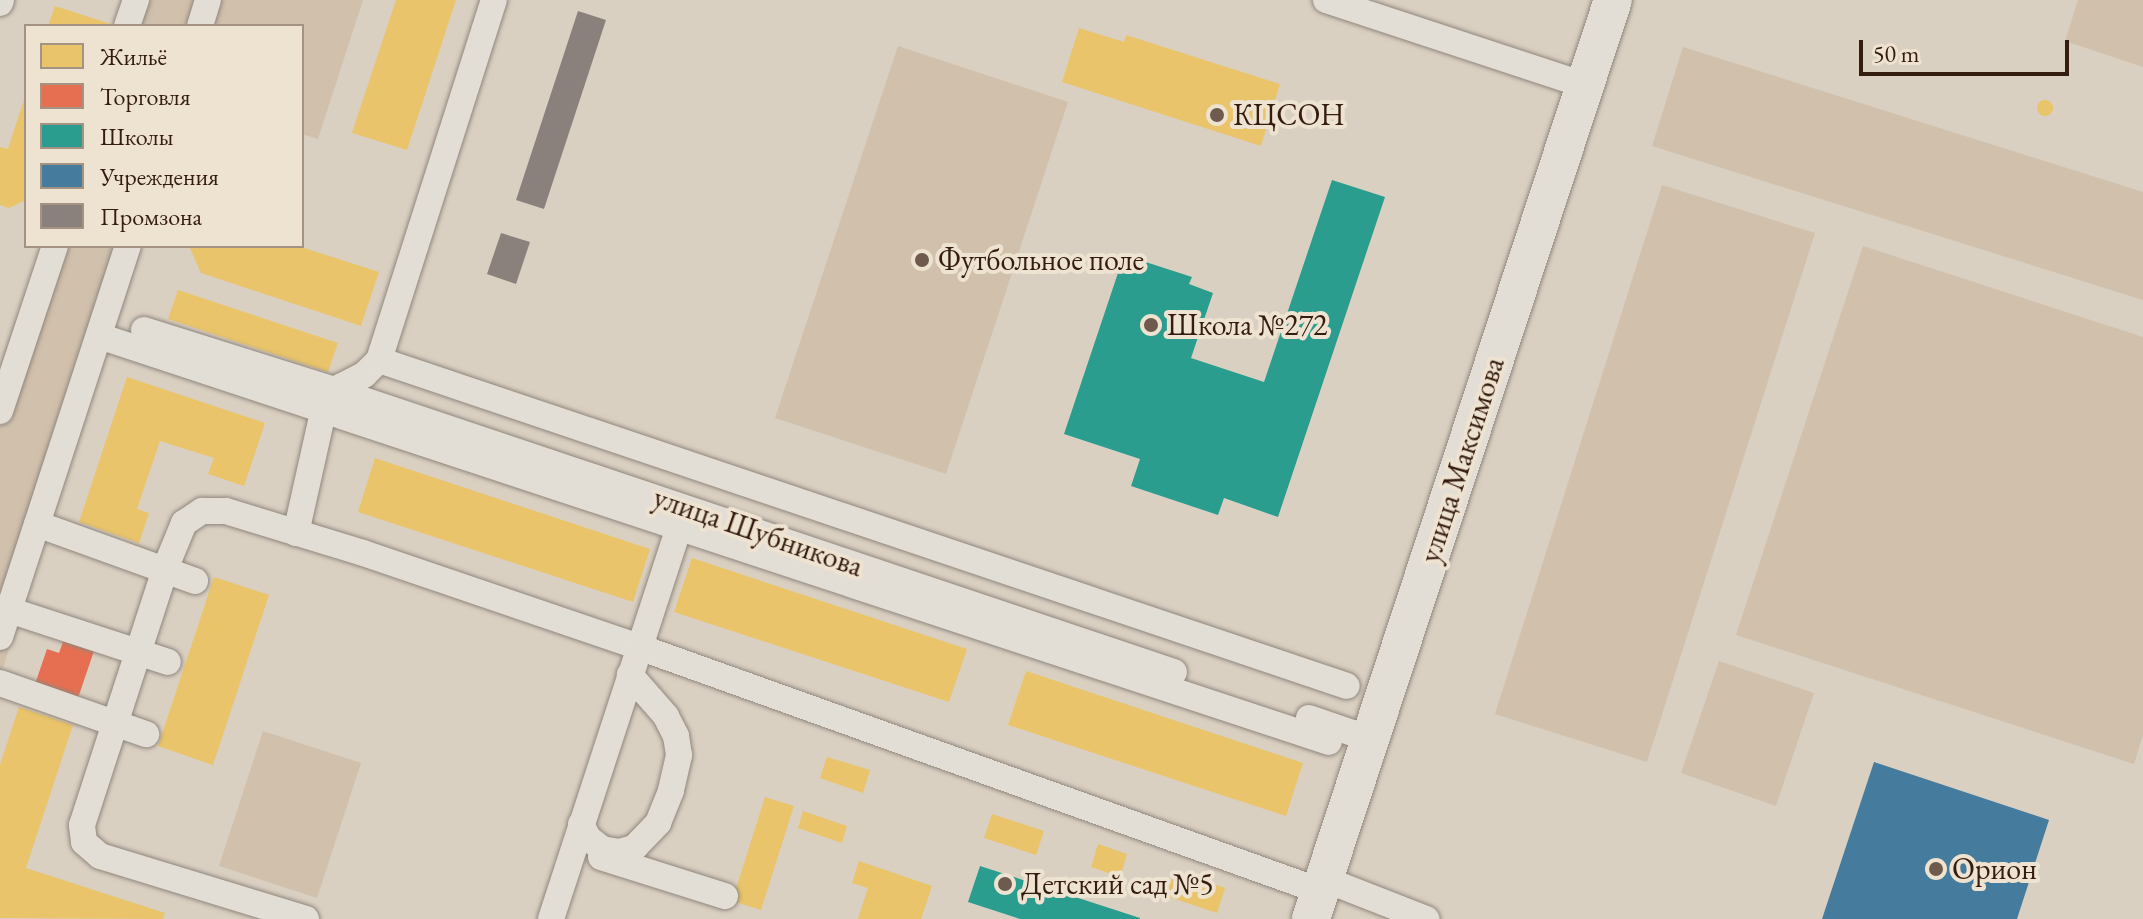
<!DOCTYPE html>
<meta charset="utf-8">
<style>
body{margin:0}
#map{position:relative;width:2143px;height:919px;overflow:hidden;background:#dad0c2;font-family:"EB Garamond",serif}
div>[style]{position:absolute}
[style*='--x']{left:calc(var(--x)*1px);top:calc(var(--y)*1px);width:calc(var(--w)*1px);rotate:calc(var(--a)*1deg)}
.green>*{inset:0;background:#d0c0ac}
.homes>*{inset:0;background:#e9c46a}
.round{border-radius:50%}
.shops>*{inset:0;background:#e76f51}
.schools>*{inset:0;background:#2a9d8f}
.public>*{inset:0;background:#457b9d}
.industry>*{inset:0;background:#8a817c}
.roads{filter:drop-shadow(0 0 2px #90877d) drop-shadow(0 0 2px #90877d)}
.street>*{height:26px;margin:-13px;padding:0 13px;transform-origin:13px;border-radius:13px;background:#e2ded6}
.secondary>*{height:38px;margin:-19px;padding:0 19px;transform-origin:19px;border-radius:19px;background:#e2ded6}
.dots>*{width:22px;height:22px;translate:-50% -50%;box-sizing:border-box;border:4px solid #eee2d0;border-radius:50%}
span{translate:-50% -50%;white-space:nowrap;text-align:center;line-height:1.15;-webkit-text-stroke:8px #eee2d0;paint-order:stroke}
.poi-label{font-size:30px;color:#341c0e}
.left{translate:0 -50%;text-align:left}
.street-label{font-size:30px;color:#341c0e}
.legend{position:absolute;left:24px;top:24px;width:280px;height:224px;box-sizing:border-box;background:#eee2d0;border:2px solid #a49382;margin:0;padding:10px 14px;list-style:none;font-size:24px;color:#341c0e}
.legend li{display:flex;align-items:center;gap:16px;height:40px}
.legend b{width:40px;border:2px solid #a49382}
.scale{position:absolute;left:1859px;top:40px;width:210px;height:36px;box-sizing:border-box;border:4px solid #341c0e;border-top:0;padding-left:10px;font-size:24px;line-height:28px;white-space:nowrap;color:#341c0e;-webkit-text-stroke:6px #eee2d0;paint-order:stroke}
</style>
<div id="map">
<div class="green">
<div style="clip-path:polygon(124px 0,363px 0,318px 139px,302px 134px,302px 26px,115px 26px)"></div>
<div style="clip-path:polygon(2078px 0,2143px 0,2143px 67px,2065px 41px)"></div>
<div style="clip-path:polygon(898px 46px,1068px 102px,946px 474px,775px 418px)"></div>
<div style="clip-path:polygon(1683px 47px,2143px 192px,2143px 300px,1652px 146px)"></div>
<div style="clip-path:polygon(1662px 185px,1815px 233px,1647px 762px,1495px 714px)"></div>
<div style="clip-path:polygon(42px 246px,141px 246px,0 677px,0 371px)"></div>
<div style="clip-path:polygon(1863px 246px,2143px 337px,2143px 735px,2134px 764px,1736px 635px)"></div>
<div style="clip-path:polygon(1719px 661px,1814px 693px,1776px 806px,1681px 773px)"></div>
<div style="clip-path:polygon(263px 731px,361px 763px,317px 898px,219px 866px)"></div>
</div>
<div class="homes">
<div style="clip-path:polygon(396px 0,456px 0,407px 150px,352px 133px)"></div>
<div style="clip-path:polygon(55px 6px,114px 25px,114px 26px,48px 26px)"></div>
<div style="clip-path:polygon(1079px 28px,1124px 42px,1126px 35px,1280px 84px,1261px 146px,1062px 82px)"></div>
<div style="clip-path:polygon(25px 96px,26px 200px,9px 208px,0 205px,0 147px,8px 149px)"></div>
<div class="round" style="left:2037px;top:100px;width:16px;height:16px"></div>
<div style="clip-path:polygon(189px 246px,298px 246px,379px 272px,361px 326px,201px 273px)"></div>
<div style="clip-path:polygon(178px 290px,338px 343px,328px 372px,168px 319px)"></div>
<div style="clip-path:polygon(127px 377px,265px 423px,244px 486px,208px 474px,214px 458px,160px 441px,137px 509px,149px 513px,139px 543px,79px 522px)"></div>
<div style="clip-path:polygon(375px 458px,650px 549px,633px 602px,358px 512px)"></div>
<div style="clip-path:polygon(692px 558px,967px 649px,949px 702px,674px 612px)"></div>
<div style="clip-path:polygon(214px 577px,269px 595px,213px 765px,158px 746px)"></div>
<div style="clip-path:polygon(1026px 671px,1303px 763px,1286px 816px,1008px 725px)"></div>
<div style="clip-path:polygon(19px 707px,73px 725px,26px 868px,165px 913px,163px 919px,0 918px,0 765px)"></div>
<div style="clip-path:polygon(827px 757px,870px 770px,863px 793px,820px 778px)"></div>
<div style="clip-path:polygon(765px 797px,794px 806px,761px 910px,732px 901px)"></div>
<div style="clip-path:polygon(803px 811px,847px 826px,842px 843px,798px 828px)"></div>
<div style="clip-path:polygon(992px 814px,1044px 831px,1036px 855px,984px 838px)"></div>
<div style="clip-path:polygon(1098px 844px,1127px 854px,1120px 877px,1091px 867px)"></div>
<div style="clip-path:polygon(859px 861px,932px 886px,921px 919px,858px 919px,868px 888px,852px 883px)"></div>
<div style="clip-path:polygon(1174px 871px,1225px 888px,1217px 913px,1166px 896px)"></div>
</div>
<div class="shops">
<div style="clip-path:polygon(65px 636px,96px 645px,77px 701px,34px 687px,47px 649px,59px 653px)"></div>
</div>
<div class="schools">
<div style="clip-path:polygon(1332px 180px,1385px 197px,1278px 517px,1224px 498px,1218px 515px,1131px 486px,1140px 459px,1064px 434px,1124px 255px,1192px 277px,1189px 284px,1213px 293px,1191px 358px,1264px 382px)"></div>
<div style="clip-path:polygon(980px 866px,1140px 918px,1140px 919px,1020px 919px,968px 902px)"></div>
</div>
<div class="public">
<div style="clip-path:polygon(1874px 762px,2049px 820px,2017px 919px,1822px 919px)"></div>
</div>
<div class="industry">
<div style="clip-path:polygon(578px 11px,606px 20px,544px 209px,516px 200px)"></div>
<div style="clip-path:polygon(501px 233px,530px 242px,516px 284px,487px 274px)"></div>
</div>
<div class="roads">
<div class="street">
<div style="--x:1326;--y:0;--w:273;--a:18.2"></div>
<div style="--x:0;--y:3;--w:3;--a:-72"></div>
<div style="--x:127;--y:26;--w:28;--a:-71"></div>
<div style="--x:200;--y:26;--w:27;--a:-73"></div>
<div style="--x:144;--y:330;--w:199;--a:17.5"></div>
<div style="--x:334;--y:390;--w:886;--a:18.56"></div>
<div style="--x:99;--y:336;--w:1295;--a:18.27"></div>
<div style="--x:379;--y:360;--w:1021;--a:18.61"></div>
<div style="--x:0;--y:411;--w:174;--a:-71.6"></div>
<div style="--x:37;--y:524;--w:168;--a:19.8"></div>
<div style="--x:296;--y:533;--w:124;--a:-77.4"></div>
<div style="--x:323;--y:412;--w:25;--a:-63"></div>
<div style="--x:334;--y:390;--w:34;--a:-27"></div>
<div style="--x:364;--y:375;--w:21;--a:-45"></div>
<div style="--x:379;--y:360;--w:378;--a:-72.3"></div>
<div style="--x:9;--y:610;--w:167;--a:18.1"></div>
<div style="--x:0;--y:637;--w:411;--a:-71.9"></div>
<div style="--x:0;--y:683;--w:155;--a:19.3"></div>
<div style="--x:1309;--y:718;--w:65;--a:19"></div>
<div style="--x:581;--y:824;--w:16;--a:63"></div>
<div style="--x:588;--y:838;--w:18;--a:38"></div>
<div style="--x:602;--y:849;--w:17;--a:10"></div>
<div style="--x:619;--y:852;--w:16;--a:-15"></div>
<div style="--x:634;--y:848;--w:35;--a:-46"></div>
<div style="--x:658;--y:823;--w:35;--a:-68"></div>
<div style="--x:671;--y:790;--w:36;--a:-77"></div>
<div style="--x:679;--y:755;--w:19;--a:-99"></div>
<div style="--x:676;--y:736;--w:22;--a:-117"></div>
<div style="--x:666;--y:716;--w:55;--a:-131.3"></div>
<div style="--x:601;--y:857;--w:130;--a:17.5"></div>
<div style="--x:1324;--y:879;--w:110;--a:21.4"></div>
<div style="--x:306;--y:919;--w:215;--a:-163"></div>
<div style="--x:100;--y:856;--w:21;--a:-139"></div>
<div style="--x:84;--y:842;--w:17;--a:-97"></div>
<div style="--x:82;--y:825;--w:269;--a:-72"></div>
<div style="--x:165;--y:569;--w:50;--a:-67.6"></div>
<div style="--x:184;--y:523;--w:22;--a:-34"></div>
<div style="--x:202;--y:511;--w:24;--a:0"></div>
<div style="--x:226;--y:511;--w:143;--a:17"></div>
<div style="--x:363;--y:553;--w:292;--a:18.8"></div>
<div style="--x:639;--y:647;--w:723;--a:19.71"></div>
<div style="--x:551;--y:919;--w:428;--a:-71.9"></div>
</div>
<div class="secondary">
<div style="--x:1311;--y:919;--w:967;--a:-71.81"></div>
</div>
</div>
<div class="dots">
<div style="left:1217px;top:115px;background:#6e5b4d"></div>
<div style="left:922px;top:260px;background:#6e5b4d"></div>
<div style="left:1151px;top:325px;background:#6e5b4d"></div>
<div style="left:1936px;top:869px;background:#6e5b4d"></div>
<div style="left:1005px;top:884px;background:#6e5b4d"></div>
</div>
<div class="poi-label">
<span class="left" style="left:1233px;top:115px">КЦСОН</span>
<span class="left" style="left:938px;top:260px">Футбольное поле</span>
<span class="left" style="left:1167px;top:325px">Школа №272</span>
<span class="left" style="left:1952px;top:869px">Орион</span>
<span class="left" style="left:1021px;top:884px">Детский сад №5</span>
</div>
<div class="street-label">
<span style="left:1462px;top:460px;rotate:-72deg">улица Максимова</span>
<span style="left:758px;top:532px;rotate:19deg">улица Шубникова</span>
</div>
<ul class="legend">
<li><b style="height:22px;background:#e9c46a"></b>Жильё</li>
<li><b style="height:22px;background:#e76f51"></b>Торговля</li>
<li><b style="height:22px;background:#2a9d8f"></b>Школы</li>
<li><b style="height:22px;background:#457b9d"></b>Учреждения</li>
<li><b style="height:22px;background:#8a817c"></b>Промзона</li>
</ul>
<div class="scale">50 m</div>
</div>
